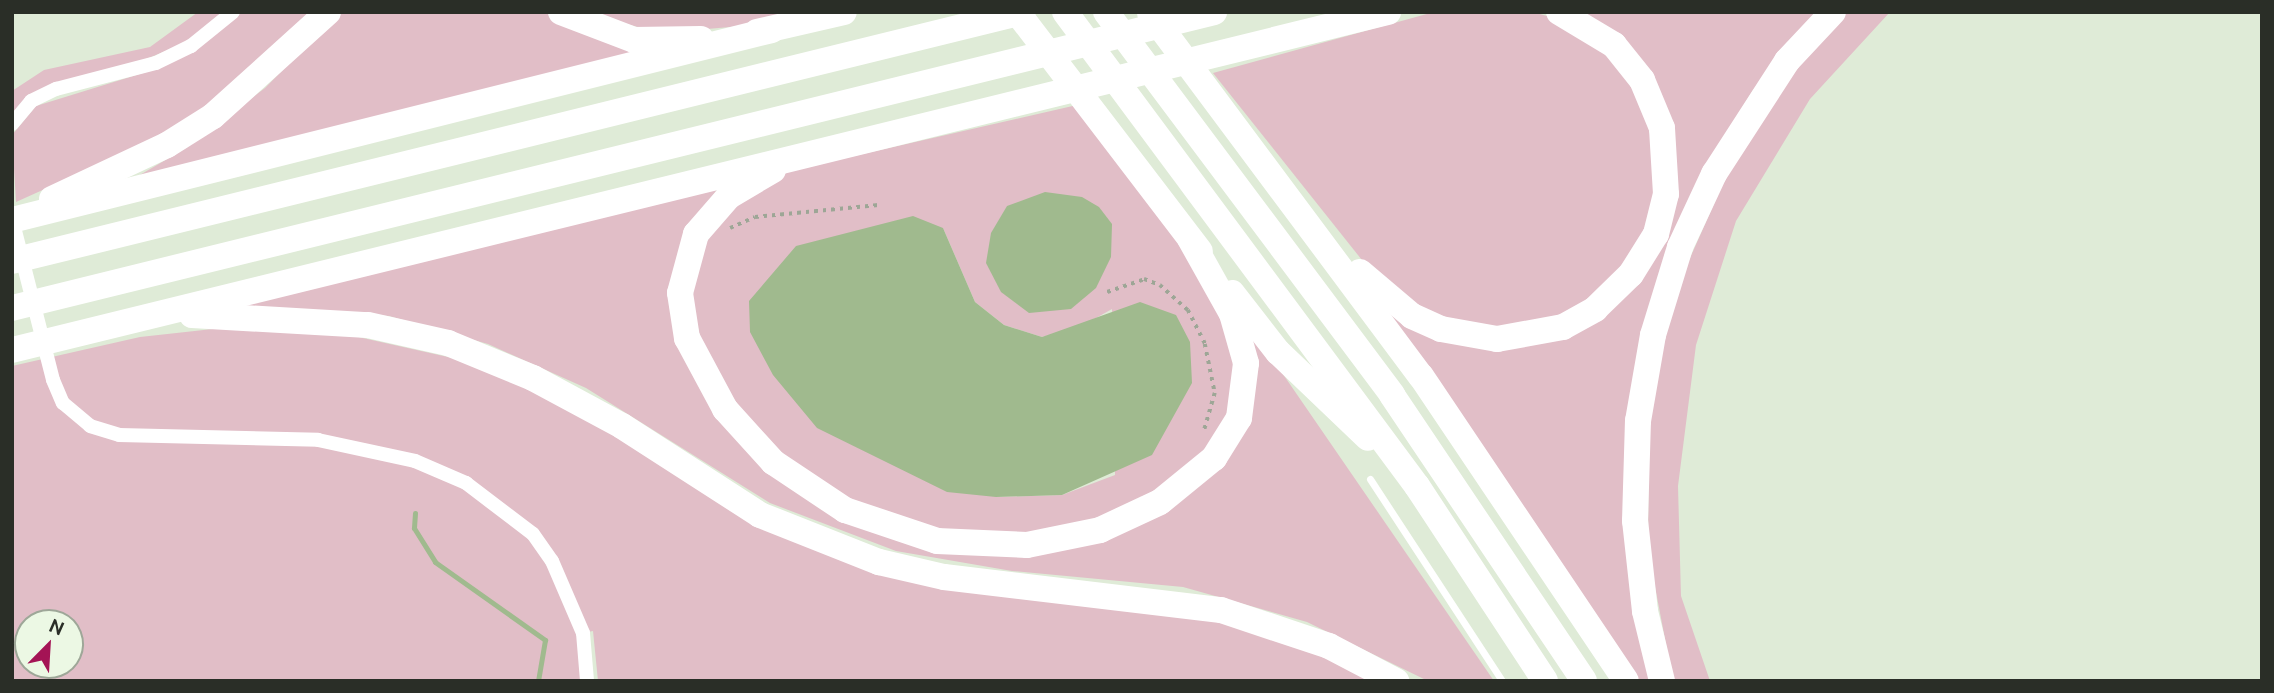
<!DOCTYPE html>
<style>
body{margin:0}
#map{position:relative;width:2274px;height:693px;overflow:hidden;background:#dfebd7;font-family:Ubuntu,sans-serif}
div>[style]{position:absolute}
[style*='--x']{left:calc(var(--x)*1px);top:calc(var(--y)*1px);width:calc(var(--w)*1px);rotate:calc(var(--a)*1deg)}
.green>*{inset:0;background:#e1bec7}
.water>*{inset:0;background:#a0ba8e}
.stream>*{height:5px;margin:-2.5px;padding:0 2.5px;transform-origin:2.5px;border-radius:2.5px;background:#a0ba8e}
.path>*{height:3.5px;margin-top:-1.75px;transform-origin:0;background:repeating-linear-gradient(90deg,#9da696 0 3.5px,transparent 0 8.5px)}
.service>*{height:7px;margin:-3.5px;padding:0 3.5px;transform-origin:3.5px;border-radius:3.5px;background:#fff}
.minor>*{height:14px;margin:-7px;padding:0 7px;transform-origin:7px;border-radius:7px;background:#fff}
.motorway>*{height:26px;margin:-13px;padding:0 13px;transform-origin:13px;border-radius:13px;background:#fff}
span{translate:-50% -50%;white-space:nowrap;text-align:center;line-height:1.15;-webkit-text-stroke:5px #ecf8e4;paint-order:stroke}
.frame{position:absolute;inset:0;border:14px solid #2a2e27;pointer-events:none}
.north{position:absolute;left:14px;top:609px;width:70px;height:70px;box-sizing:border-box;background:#ecf8e4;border:2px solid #9ea798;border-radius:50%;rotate:24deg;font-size:19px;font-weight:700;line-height:28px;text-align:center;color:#2a2e27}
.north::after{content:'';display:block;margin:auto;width:24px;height:32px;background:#a41455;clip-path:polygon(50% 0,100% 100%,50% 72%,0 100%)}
</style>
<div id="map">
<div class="green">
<div style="clip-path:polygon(198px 12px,227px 12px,190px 41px,12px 114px,12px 91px,44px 70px,150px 47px)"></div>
<div style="clip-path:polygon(240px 12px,314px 12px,234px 87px,158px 138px,16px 202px,12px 135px,36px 106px,156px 69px)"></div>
<div style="clip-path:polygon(340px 12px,550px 12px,664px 51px,121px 186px,186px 148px,265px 88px)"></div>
<div style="clip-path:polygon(582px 12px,796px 12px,742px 26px,660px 33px)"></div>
<div style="clip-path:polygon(1434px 12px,1533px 12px,1564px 21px,1593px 37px,1640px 90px,1660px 179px,1640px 249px,1588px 305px,1531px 329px,1459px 328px,1385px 289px,1213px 73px)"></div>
<div style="clip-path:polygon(1579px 12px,1817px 12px,1753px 90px,1707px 164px,1636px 370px,1651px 681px,1637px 681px,1386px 310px,1508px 347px,1641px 274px,1672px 134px)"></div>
<div style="clip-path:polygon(1847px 12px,1890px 12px,1810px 99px,1736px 221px,1696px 345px,1678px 486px,1681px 596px,1710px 681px,1673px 681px,1648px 550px,1649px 421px,1662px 346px,1679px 283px,1732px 163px,1804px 59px)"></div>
<div style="clip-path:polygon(evenodd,1077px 105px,1200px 270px,1229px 322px,1237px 397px,1195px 467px,1124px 510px,1054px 532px,983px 537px,909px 524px,819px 485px,756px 432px,704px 354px,688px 284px,715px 218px,784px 172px,1077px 105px,943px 228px,975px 302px,1004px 325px,1042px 337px,1080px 327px,1112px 309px,1115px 475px,1062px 495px,996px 497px,943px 228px)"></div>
<div style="clip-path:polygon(727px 175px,693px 225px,686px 360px,843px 520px,926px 548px,1058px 548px,1226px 456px,1252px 329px,1494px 681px,1428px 681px,1307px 622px,1183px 587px,1012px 571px,896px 551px,770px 503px,586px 388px,488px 344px,389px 316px,223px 305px)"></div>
<div style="clip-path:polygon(evenodd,231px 327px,327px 330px,466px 361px,525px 384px,815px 547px,1271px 632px,1382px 681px,598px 681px,593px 631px,583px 633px,587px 681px,12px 681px,12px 366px,140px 337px,231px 327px,28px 623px,70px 623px,70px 665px,28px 665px,28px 623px)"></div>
</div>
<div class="water">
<div style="clip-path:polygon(1045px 192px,1082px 197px,1099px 207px,1112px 224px,1111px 257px,1096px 288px,1071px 309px,1029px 313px,1001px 292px,986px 263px,991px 233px,1007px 206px)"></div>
<div style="clip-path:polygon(913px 216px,943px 228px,975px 302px,1004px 325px,1042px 337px,1140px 302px,1176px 315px,1190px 342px,1192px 383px,1152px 455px,1062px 495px,996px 497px,947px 492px,817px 428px,773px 375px,750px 332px,749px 301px,796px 246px)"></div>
</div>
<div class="stream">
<div style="--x:415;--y:513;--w:15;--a:94"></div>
<div style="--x:414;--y:528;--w:40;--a:58"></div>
<div style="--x:435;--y:562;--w:135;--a:35.3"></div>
<div style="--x:545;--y:640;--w:42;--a:99.7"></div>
</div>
<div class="path">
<div style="--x:730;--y:228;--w:27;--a:-24"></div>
<div style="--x:755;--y:217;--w:124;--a:-5.6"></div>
<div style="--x:1107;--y:292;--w:39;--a:-19"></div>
<div style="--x:1144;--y:279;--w:17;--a:21"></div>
<div style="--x:1160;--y:285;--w:38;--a:42"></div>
<div style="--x:1188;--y:310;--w:38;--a:63"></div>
<div style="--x:1205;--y:344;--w:50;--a:78.5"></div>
<div style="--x:1215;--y:393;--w:40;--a:106"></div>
</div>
<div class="service">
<div style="--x:1370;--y:479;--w:241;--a:56.8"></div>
</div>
<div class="minor">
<div style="--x:12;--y:124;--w:30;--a:-50"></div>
<div style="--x:31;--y:101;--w:28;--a:-26"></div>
<div style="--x:56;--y:89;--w:103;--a:-14.6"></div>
<div style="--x:156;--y:63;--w:39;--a:-26"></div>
<div style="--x:191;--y:46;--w:54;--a:-39"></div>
<div style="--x:12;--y:219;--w:166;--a:75.7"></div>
<div style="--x:53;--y:380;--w:25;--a:67"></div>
<div style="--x:63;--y:403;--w:35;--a:40"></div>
<div style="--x:90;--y:426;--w:30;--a:17"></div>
<div style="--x:119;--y:435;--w:199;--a:1.4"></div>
<div style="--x:318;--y:440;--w:99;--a:12.2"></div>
<div style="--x:415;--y:461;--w:56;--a:23.3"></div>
<div style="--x:466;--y:483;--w:84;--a:37.3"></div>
<div style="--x:533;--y:534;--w:33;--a:55"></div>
<div style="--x:552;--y:561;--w:78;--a:66.7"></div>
<div style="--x:583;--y:633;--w:48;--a:85.2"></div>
</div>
<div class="motorway">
<div style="--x:561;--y:12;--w:78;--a:21"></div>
<div style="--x:634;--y:40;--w:67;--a:-0.9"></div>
<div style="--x:1017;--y:12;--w:301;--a:52.6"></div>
<div style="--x:1065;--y:12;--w:590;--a:53.4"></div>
<div style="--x:1417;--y:486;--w:233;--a:56.7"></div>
<div style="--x:1106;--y:12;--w:478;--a:53.2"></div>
<div style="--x:1392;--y:395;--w:344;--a:56.1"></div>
<div style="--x:1150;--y:13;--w:453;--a:53.3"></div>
<div style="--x:1421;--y:376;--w:367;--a:56.1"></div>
<div style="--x:757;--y:32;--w:89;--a:-12.9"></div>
<div style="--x:773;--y:170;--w:51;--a:149.4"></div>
<div style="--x:729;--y:196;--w:50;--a:131"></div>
<div style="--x:696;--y:234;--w:61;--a:105.2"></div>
<div style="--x:680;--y:293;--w:46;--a:81.2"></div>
<div style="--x:687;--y:338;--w:81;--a:61.8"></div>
<div style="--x:725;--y:409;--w:72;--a:47.8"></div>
<div style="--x:773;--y:462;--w:87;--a:33.7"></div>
<div style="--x:845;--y:510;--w:97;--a:18.6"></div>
<div style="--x:937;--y:541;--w:90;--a:2.5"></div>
<div style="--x:1027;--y:545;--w:75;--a:-11.6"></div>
<div style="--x:1100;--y:530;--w:66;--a:-25"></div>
<div style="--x:1160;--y:502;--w:70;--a:-39.2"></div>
<div style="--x:1214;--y:458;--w:47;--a:-58"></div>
<div style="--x:1239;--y:418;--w:55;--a:-82.7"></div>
<div style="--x:1246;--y:363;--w:51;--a:-105.9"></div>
<div style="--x:1232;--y:314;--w:86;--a:-119.2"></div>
<div style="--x:52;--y:199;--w:127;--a:-25.2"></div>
<div style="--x:167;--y:145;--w:54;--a:-32.2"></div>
<div style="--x:213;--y:116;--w:155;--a:-42.1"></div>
<div style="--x:12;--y:220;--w:783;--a:-14.04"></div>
<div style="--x:12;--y:261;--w:1041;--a:-13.84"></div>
<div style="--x:1360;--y:272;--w:68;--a:40.2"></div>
<div style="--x:1412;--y:316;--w:32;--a:24"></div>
<div style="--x:1441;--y:329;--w:57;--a:10.1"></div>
<div style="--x:1497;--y:339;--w:67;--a:-10.3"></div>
<div style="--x:1563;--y:327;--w:37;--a:-29"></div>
<div style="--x:1595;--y:309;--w:50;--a:-44.2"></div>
<div style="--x:1631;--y:274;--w:47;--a:-58"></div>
<div style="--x:1656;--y:234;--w:41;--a:-76"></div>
<div style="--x:1666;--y:194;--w:66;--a:-93.5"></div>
<div style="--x:1662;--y:128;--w:52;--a:-112.6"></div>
<div style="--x:1642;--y:80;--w:45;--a:-128.7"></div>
<div style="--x:1614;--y:45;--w:64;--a:-149"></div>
<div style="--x:1232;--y:293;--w:75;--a:52.1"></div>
<div style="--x:1278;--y:352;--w:124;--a:43.7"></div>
<div style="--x:12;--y:308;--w:1238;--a:-13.83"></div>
<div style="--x:192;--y:315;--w:176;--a:3.3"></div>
<div style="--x:368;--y:325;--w:82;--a:12.7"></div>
<div style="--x:448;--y:343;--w:92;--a:22.4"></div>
<div style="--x:533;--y:378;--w:101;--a:28.3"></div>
<div style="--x:622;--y:426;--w:164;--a:32.8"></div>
<div style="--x:760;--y:515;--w:128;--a:21.6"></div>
<div style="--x:879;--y:562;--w:67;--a:13"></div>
<div style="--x:944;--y:577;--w:279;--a:6.8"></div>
<div style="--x:1221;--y:610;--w:114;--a:18.4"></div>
<div style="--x:1329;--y:646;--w:76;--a:27.6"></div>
<div style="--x:12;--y:350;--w:1417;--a:-13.8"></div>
<div style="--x:1662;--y:681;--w:72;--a:-103.7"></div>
<div style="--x:1645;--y:611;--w:91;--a:-96.3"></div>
<div style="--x:1635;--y:521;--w:100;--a:-88.3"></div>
<div style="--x:1638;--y:421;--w:87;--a:-80.1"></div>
<div style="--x:1653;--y:335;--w:92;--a:-72.9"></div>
<div style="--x:1680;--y:247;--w:81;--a:-65"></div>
<div style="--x:1714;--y:174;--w:135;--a:-57.1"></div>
<div style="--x:1787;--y:61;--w:67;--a:-46.8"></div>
</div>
<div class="frame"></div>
<div class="north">N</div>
</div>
